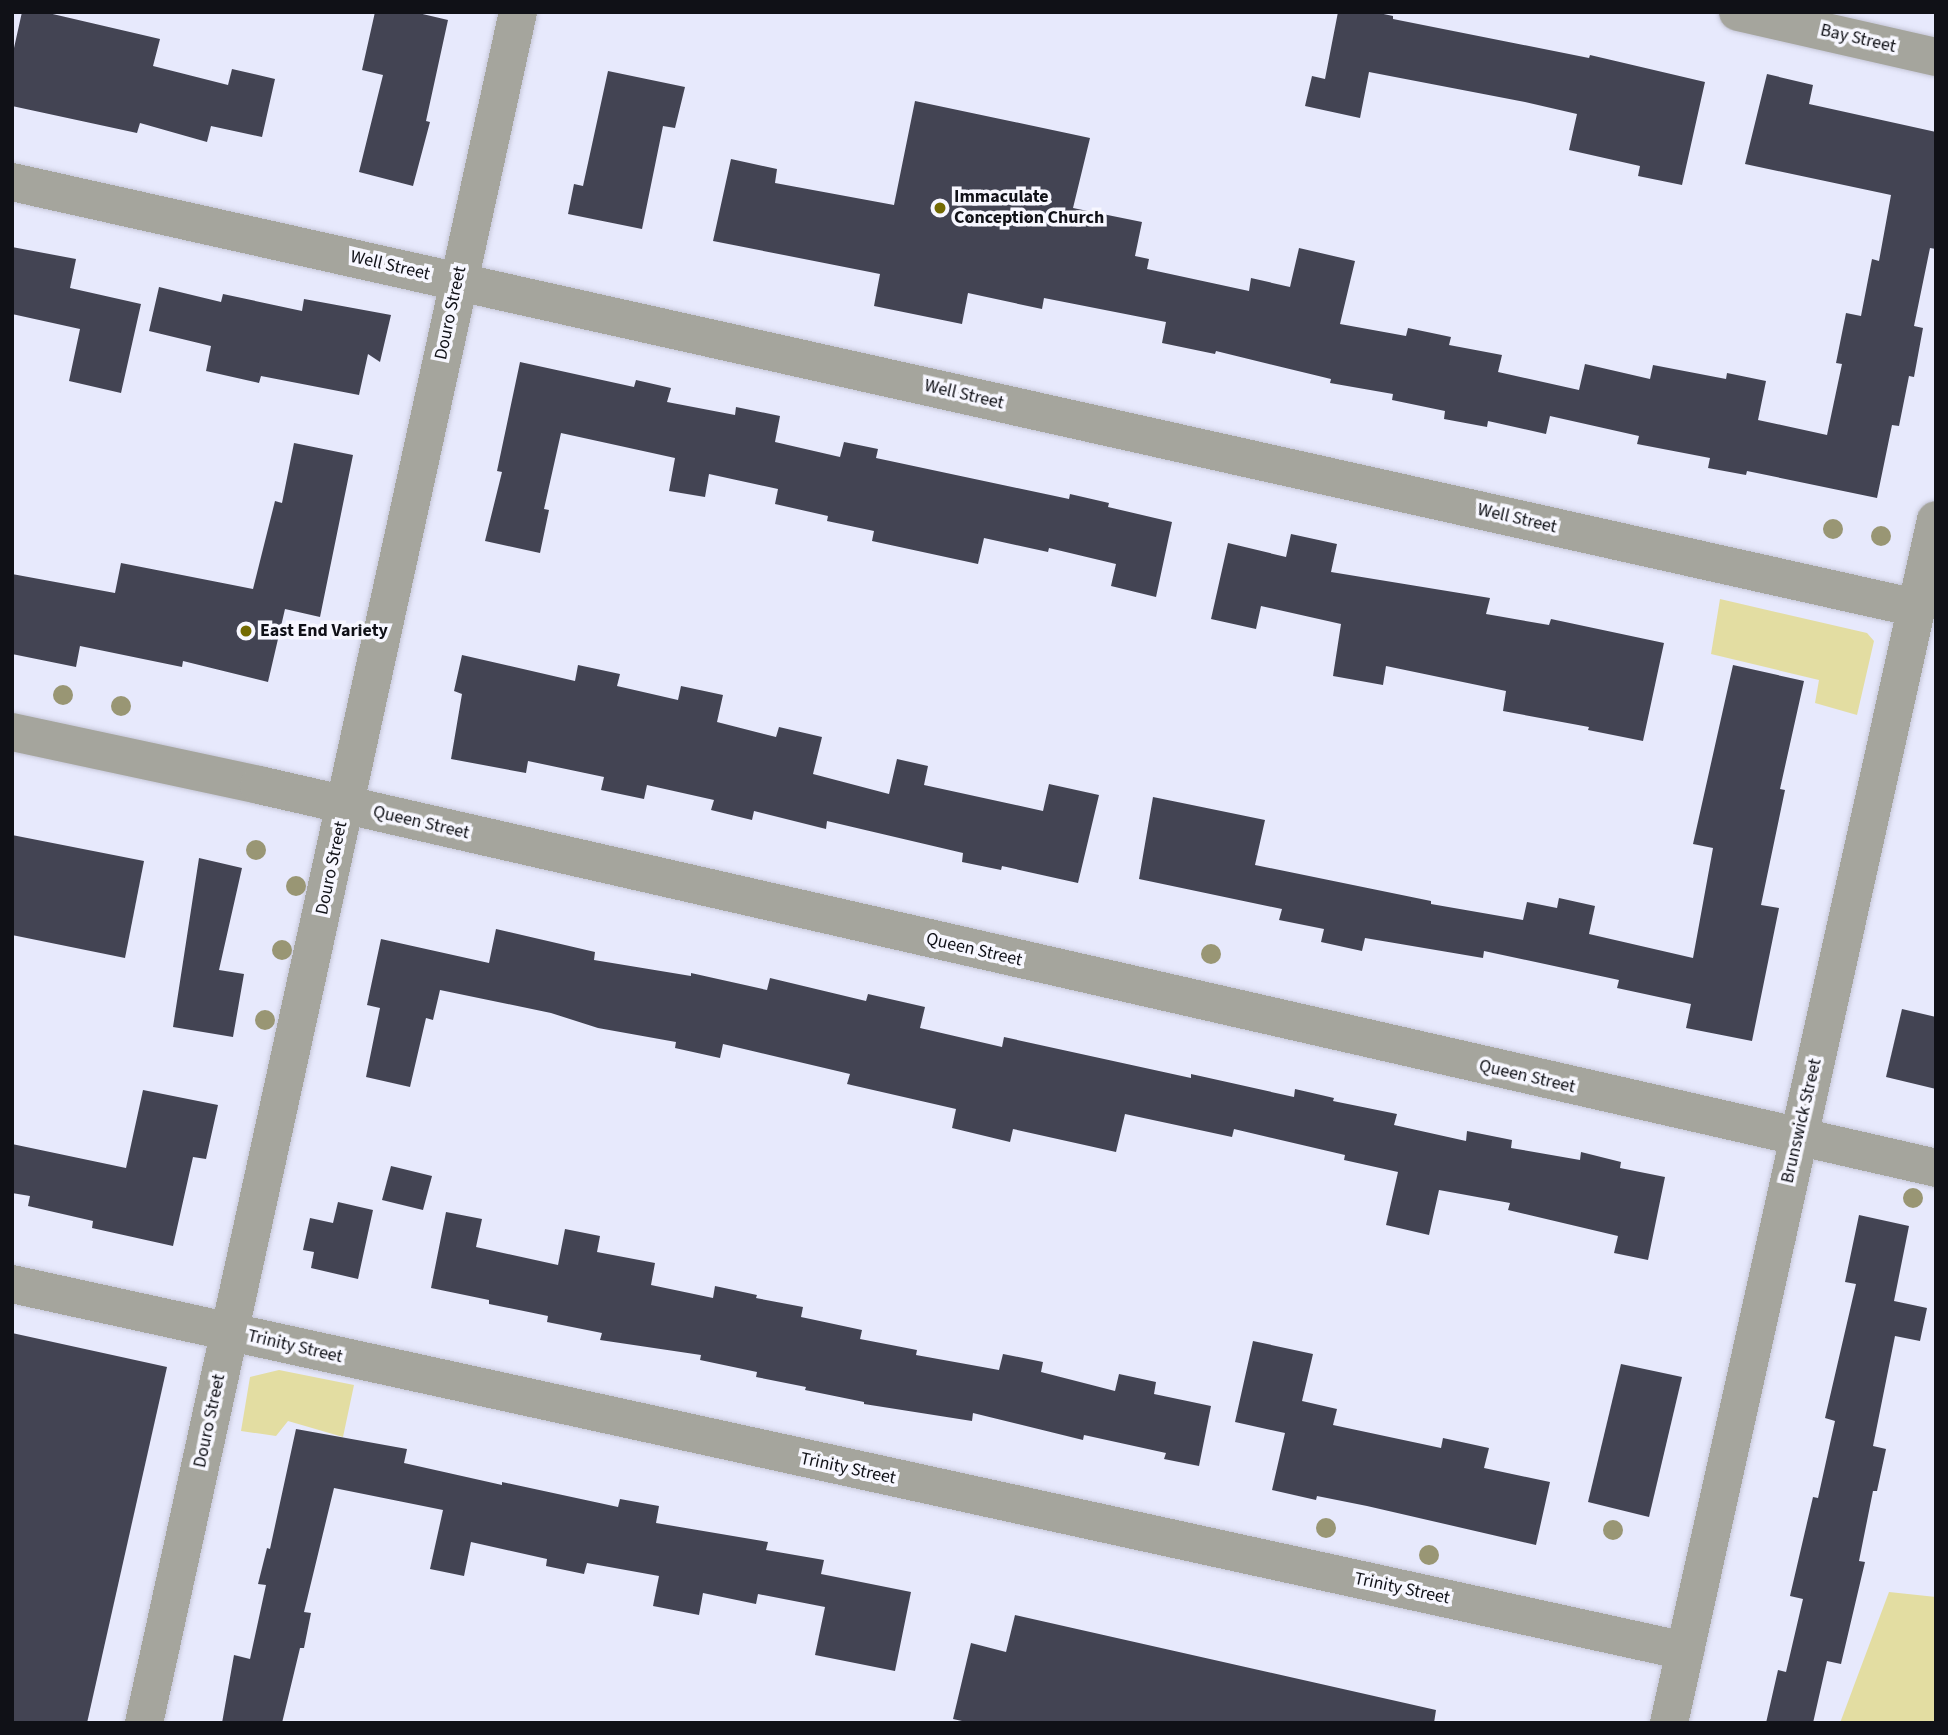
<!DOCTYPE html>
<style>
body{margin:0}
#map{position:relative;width:1948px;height:1735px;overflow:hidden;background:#e7e9fc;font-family:"Source Sans 3",sans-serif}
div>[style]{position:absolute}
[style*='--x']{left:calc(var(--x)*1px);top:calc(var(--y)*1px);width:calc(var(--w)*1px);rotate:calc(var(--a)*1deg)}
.green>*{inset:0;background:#e3dda2}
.building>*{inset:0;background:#434453}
.roads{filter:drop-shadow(0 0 2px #c5c6d7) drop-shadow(0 0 2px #c5c6d7)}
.minor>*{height:38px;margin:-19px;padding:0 19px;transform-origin:19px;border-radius:19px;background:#a5a59d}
.trees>*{width:20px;height:20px;margin:-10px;border-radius:50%;background:#999674}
.dots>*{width:19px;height:19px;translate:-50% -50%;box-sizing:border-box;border:4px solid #f7f7ff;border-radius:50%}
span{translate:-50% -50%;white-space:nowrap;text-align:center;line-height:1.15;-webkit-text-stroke:7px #f7f7ff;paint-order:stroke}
.street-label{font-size:18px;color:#101117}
.poi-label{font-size:18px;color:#101117;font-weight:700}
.left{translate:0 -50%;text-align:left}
.frame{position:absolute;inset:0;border:14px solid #101117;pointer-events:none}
</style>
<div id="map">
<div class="green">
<div style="clip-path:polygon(1720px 599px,1867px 633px,1874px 641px,1857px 715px,1815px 703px,1819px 680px,1711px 654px)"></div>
<div style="clip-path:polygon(279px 1370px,354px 1385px,343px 1437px,288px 1421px,276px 1436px,241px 1431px,250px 1377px)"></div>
<div style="clip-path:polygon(1889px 1592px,1936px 1597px,1936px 1723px,1840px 1723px)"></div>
</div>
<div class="building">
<div style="clip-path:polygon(22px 12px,44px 12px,160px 39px,153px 66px,228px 85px,232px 69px,275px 79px,262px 137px,211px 126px,207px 142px,140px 123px,137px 133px,12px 106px,12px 57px)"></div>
<div style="clip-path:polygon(375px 12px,414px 12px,448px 20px,426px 121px,430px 122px,413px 186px,359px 172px,383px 75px,362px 70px)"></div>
<div style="clip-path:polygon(1338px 12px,1374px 12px,1393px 16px,1393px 19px,1589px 58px,1590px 55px,1705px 82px,1682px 185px,1638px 176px,1640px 166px,1569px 150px,1577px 114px,1525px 102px,1369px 72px,1360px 118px,1305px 106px,1312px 76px,1325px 79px)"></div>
<div style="clip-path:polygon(608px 71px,685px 87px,675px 128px,663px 126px,642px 229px,568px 214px,574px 184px,583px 186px)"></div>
<div style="clip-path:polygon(1767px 74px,1813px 85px,1809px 104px,1936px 132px,1936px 249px,1930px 248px,1914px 326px,1923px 328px,1914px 377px,1909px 376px,1899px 426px,1892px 425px,1877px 498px,1747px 471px,1746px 475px,1708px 468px,1710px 458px,1637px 444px,1639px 436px,1550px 416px,1546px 434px,1488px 421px,1487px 427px,1444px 419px,1445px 411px,1392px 400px,1393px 394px,1330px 383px,1331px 379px,1216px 351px,1215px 354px,1162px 343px,1166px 322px,1044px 298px,1042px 309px,968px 293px,962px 324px,874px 306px,880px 274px,713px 241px,731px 159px,777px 169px,775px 183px,894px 205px,915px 101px,1090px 138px,1073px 208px,1142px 222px,1135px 256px,1149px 259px,1147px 269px,1249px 291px,1251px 278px,1290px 287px,1299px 248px,1355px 261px,1340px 324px,1406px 336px,1408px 328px,1451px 337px,1449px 345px,1502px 355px,1498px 372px,1579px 390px,1585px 364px,1650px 379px,1653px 365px,1726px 379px,1727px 373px,1766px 381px,1758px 420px,1827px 435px,1842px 364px,1836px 363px,1846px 313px,1861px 316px,1872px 259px,1879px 261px,1891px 195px,1745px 164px)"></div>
<div style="clip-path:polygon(12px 247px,76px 259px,70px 288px,141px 304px,121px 393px,69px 381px,80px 329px,12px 314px)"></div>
<div style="clip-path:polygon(159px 287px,221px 302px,223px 294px,302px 311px,304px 299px,391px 315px,380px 362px,368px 354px,359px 395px,261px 376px,259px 383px,206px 371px,211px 346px,149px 331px)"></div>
<div style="clip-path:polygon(520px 362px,634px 387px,636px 380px,671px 388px,667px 402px,735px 415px,736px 407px,780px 416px,775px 442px,840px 457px,844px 442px,878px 449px,876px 458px,1069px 499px,1070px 494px,1109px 503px,1108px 507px,1172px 522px,1156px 597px,1111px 586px,1116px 564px,1049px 548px,1048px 552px,984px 538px,978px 564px,872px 541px,874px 531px,827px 521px,828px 516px,775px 504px,778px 489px,709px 474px,705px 497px,669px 491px,675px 458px,561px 433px,544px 509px,549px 510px,540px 553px,485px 541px,502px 472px,497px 471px)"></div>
<div style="clip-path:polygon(294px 443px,353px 455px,320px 617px,285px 609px,268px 682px,183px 661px,182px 667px,80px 646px,76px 667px,12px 654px,12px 574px,115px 593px,121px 563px,253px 589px,275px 501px,282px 503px)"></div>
<div style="clip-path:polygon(1291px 534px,1337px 544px,1331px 572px,1490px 598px,1486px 614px,1549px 625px,1551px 619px,1664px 643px,1643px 741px,1588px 730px,1589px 727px,1503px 711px,1506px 691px,1386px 666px,1383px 685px,1333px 676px,1341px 624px,1261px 606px,1256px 629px,1211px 619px,1228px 543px,1286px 557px)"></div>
<div style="clip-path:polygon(462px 655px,575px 681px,578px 665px,620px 674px,617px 686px,678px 700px,681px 686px,723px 695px,717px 722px,776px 737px,779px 727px,822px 737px,813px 774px,889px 794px,897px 759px,928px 766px,924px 785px,1043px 811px,1049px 784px,1099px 795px,1078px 883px,1002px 866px,1001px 870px,962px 862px,963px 853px,827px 821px,826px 829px,754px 811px,752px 820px,711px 810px,714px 800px,647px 785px,644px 799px,601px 790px,604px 777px,528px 761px,526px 773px,451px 759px,462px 694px,454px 691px)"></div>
<div style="clip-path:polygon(1733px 665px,1804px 681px,1780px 789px,1785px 790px,1761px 905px,1779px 908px,1752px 1041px,1686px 1028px,1691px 1004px,1617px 988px,1619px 980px,1484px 951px,1483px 958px,1365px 938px,1362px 951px,1321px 942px,1324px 929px,1279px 920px,1282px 909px,1139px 879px,1153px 797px,1265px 820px,1255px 865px,1431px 901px,1431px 904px,1523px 920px,1527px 902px,1557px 908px,1559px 898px,1595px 906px,1589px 934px,1693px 958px,1713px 848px,1693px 844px)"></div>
<div style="clip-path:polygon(12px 835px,144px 861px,125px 958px,12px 935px)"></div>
<div style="clip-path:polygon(199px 858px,242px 868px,219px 970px,244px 974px,233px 1037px,173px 1027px)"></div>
<div style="clip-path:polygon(496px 929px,595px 952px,594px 960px,691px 976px,691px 973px,767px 990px,770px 978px,866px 1001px,868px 994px,925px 1007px,920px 1028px,1002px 1047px,1004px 1037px,1191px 1078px,1191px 1074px,1294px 1097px,1295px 1089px,1334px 1098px,1333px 1101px,1397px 1114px,1394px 1125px,1466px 1141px,1467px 1131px,1512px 1140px,1511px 1148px,1580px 1160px,1581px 1152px,1621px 1162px,1620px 1168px,1665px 1177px,1648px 1260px,1614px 1253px,1618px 1236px,1508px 1210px,1510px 1203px,1439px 1190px,1429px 1235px,1386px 1225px,1398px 1172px,1344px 1160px,1345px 1155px,1234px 1129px,1232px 1137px,1125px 1114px,1116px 1152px,1013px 1129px,1010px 1142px,952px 1128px,956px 1109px,847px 1084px,850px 1074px,723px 1044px,720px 1058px,675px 1048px,676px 1042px,598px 1028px,551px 1013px,440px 990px,433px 1020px,426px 1018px,410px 1087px,366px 1077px,380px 1008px,367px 1005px,381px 939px,489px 963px)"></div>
<div style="clip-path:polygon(1902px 1009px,1936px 1017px,1936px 1089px,1886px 1077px)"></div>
<div style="clip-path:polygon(143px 1090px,218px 1105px,206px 1159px,193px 1157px,173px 1246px,92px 1228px,93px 1221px,28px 1206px,30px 1196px,12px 1193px,12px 1144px,126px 1168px)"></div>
<div style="clip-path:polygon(391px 1166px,432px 1176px,423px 1210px,382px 1200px)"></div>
<div style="clip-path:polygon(338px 1202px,373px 1210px,358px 1279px,311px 1268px,314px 1252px,303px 1250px,310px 1218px,333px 1223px)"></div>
<div style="clip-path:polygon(446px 1212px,482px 1219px,476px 1247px,558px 1265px,565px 1229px,600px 1236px,597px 1252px,655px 1263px,651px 1285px,713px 1298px,715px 1286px,757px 1295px,756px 1298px,803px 1307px,801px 1317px,862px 1330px,860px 1339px,917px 1350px,916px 1355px,999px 1370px,1003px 1354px,1043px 1362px,1041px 1372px,1115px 1391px,1119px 1374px,1156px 1382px,1154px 1394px,1211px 1406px,1199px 1466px,1164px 1459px,1166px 1453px,1084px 1435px,1083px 1440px,973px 1413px,972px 1421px,864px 1404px,864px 1402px,805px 1390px,806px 1387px,756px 1377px,757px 1372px,700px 1360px,701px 1355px,600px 1340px,602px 1333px,547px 1322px,548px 1316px,489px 1304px,489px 1300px,431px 1288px)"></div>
<div style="clip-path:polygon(1859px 1215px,1909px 1226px,1894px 1301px,1927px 1308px,1920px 1341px,1895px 1336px,1873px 1446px,1886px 1449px,1877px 1491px,1873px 1491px,1859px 1561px,1865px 1562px,1841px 1664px,1827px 1661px,1813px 1723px,1766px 1723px,1778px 1670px,1786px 1672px,1803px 1599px,1790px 1596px,1813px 1497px,1818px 1498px,1835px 1421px,1825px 1418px,1856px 1284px,1845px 1282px)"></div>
<div style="clip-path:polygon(12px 1333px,167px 1367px,87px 1723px,12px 1723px)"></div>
<div style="clip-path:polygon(1253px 1341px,1313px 1354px,1302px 1401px,1337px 1409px,1333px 1425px,1441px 1448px,1443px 1438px,1489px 1448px,1484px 1468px,1550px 1482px,1536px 1545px,1367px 1506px,1317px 1496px,1316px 1500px,1272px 1490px,1285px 1433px,1235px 1422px)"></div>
<div style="clip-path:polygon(1621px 1364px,1682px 1377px,1649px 1517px,1588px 1502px)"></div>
<div style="clip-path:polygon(296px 1429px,407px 1449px,404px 1463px,502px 1485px,502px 1482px,618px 1507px,620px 1499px,659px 1506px,656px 1523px,768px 1542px,766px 1550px,824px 1560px,821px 1574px,911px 1592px,895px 1671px,815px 1655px,825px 1607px,758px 1594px,756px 1604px,703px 1593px,699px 1615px,653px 1606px,659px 1576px,587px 1563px,584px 1574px,546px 1566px,547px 1559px,471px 1542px,464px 1576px,430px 1569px,443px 1510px,334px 1488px,304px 1612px,311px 1613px,304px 1648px,300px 1648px,282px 1723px,222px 1723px,234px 1655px,250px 1659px,266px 1585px,258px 1584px,267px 1548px,270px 1549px)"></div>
<div style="clip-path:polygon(1015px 1615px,1436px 1710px,1434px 1723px,971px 1723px,953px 1719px,971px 1643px,1006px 1652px)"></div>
</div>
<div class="roads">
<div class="minor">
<div style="--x:1738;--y:12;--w:203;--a:12.8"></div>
<div style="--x:12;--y:182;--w:1951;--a:12.61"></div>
<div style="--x:12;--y:732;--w:253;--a:12.1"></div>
<div style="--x:259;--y:785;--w:1720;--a:12.86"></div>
<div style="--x:12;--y:1284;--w:1713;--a:12.37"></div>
<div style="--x:144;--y:1723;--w:1751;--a:-77.67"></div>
<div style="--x:1669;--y:1723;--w:1232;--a:-77.49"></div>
</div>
</div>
<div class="trees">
<div style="left:1833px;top:529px"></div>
<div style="left:1881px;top:536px"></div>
<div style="left:63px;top:695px"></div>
<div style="left:121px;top:706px"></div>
<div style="left:256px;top:850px"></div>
<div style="left:296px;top:886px"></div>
<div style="left:282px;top:950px"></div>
<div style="left:1211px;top:954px"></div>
<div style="left:265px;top:1020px"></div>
<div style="left:1913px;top:1198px"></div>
<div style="left:1326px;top:1528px"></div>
<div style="left:1613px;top:1530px"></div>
<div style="left:1429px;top:1555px"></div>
</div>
<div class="dots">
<div style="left:940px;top:208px;background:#736a02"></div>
<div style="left:246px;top:631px;background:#736a02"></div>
</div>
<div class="street-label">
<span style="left:1858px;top:39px;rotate:13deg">Bay Street</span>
<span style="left:390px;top:266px;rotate:13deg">Well Street</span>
<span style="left:451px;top:313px;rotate:-78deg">Douro Street</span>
<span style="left:964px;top:395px;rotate:13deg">Well Street</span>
<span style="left:1517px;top:519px;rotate:13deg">Well Street</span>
<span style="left:421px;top:823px;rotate:13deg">Queen Street</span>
<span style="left:332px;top:868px;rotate:-78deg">Douro Street</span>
<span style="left:974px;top:950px;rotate:13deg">Queen Street</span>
<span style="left:1527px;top:1077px;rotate:13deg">Queen Street</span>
<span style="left:1802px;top:1121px;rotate:-77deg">Brunswick Street</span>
<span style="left:295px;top:1347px;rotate:13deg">Trinity Street</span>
<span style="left:210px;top:1421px;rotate:-78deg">Douro Street</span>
<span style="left:848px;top:1469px;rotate:12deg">Trinity Street</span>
<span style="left:1402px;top:1589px;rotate:12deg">Trinity Street</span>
</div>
<div class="poi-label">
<span class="left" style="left:954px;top:208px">Immaculate<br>Conception Church</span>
<span class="left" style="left:260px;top:631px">East End Variety</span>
</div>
<div class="frame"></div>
</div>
